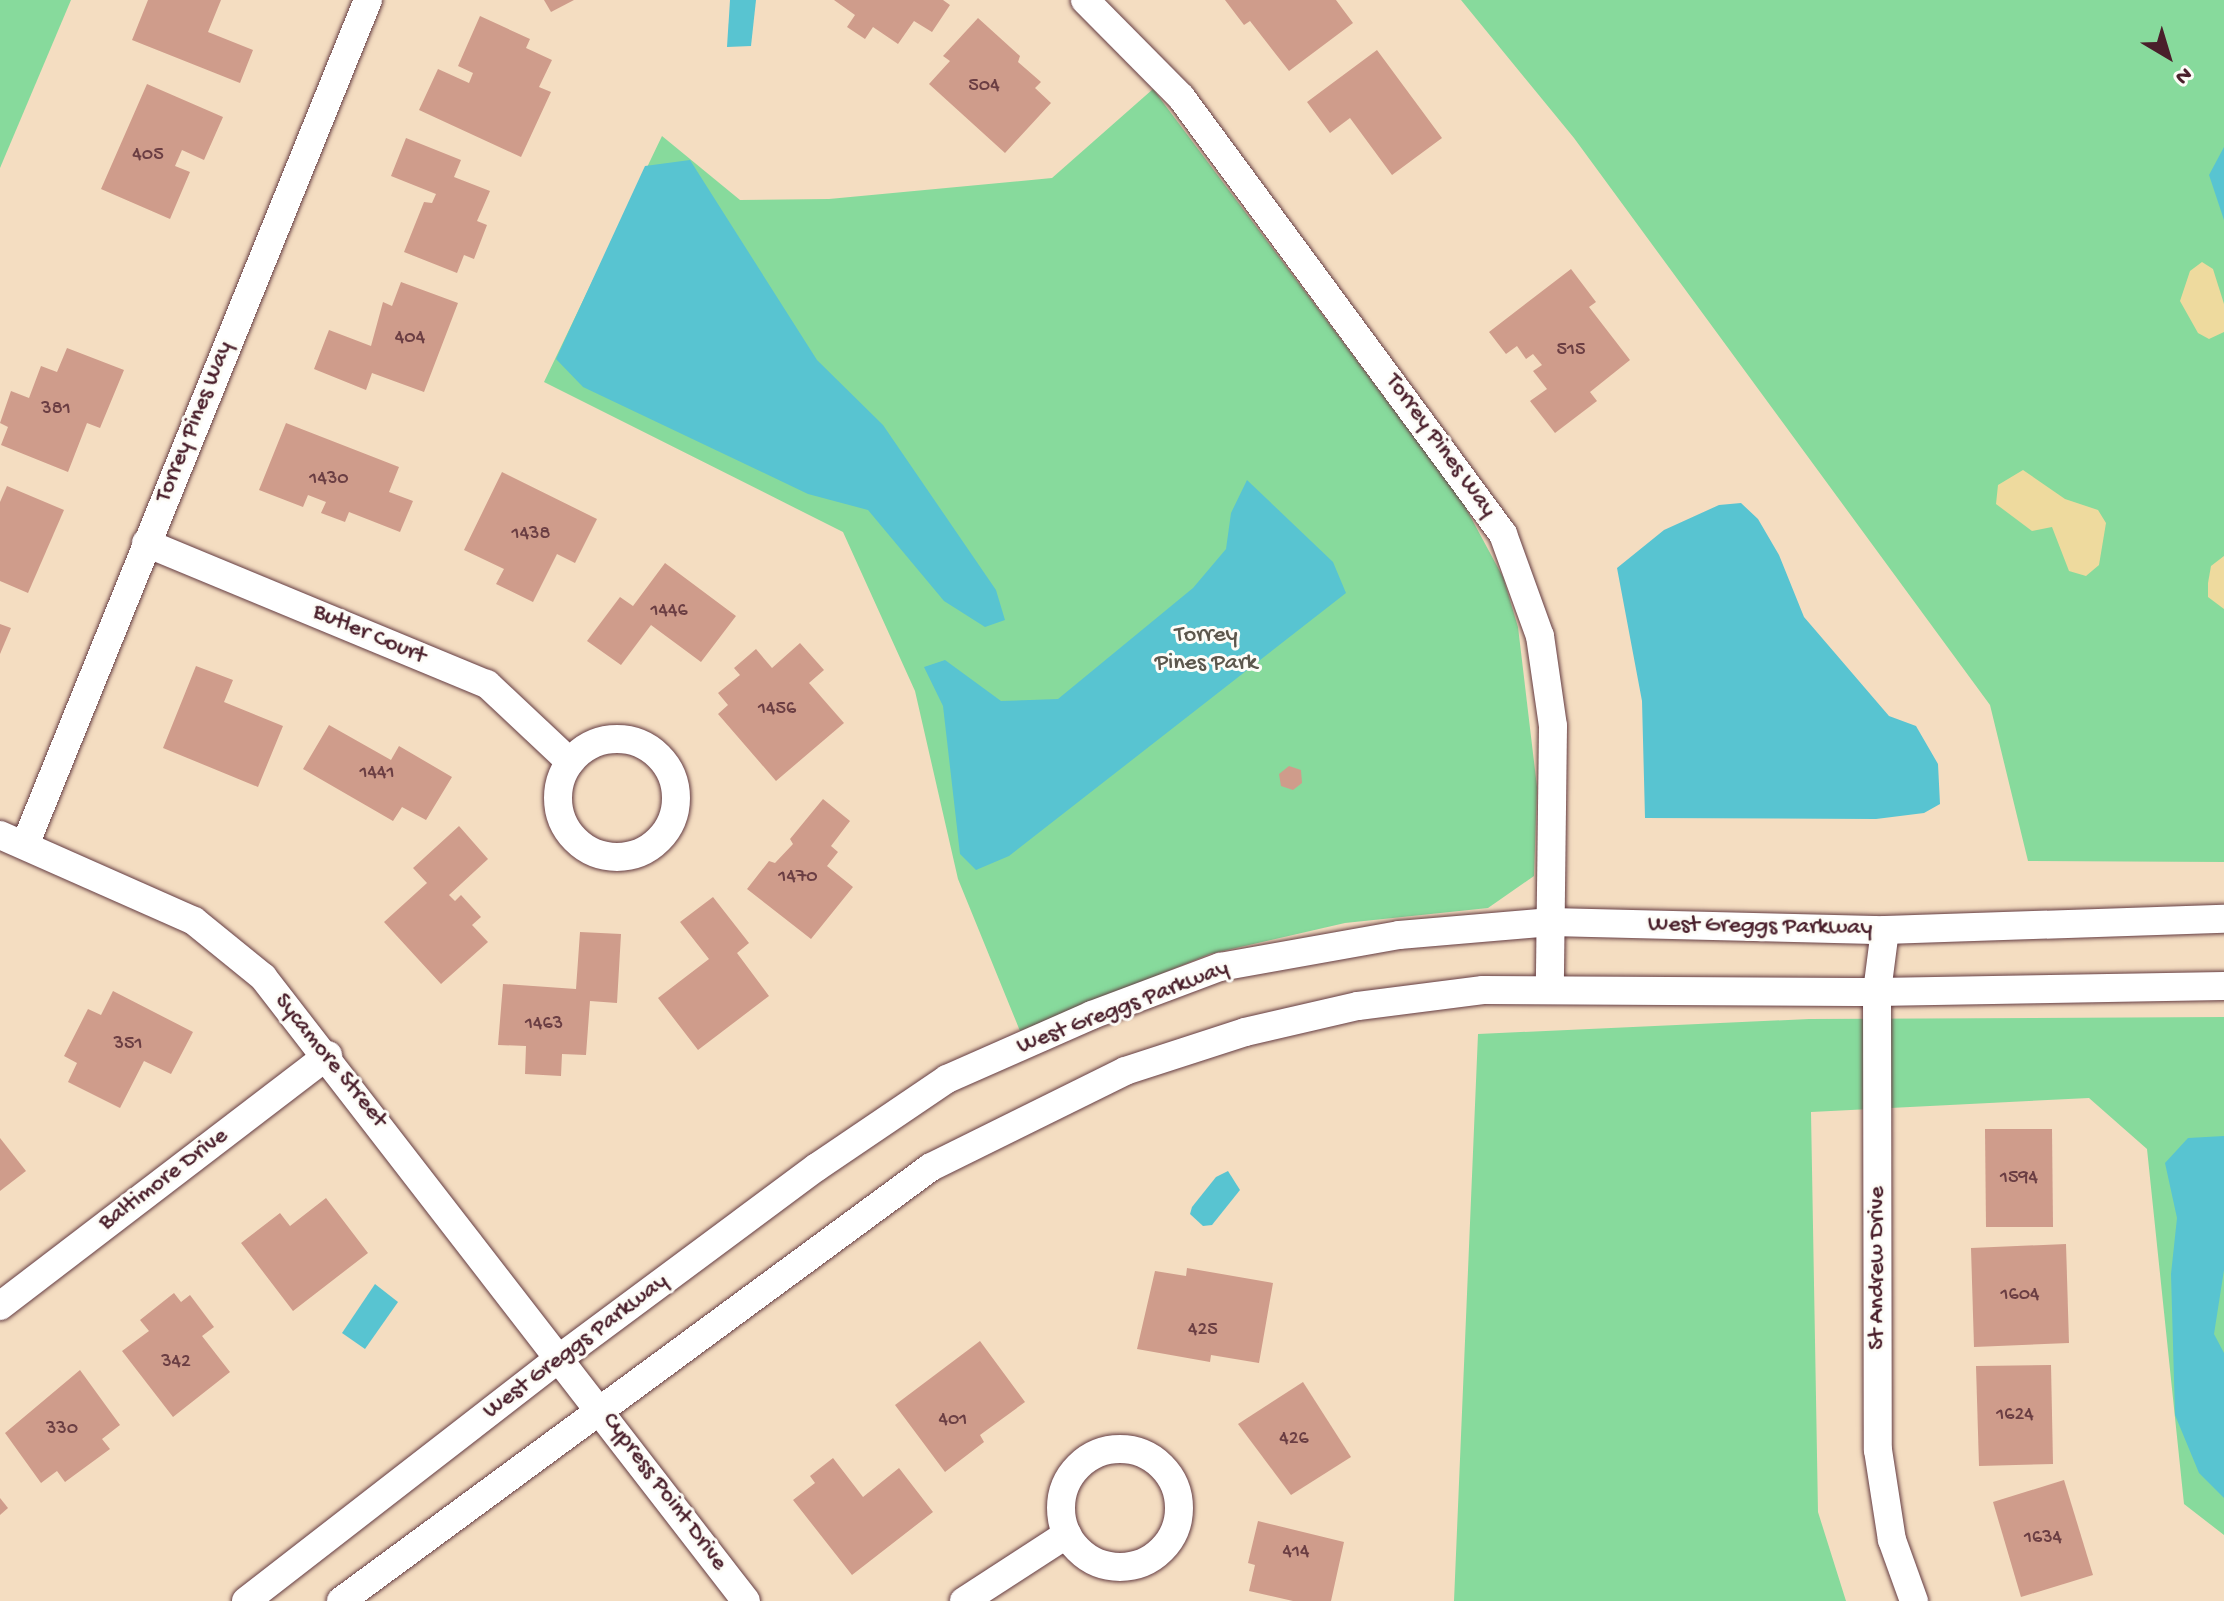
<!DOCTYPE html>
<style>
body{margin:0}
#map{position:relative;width:2224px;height:1601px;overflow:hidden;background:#f4ddc1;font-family:"Gochi Hand",sans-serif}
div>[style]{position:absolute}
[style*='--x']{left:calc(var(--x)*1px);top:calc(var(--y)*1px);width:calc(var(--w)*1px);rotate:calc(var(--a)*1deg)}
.green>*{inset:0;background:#87da9c}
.sand>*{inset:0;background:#eeda9e}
.water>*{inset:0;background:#58c4d1}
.building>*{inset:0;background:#cf9c8b}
.roads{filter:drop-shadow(0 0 2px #643c42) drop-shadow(0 0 2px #643c42)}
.street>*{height:28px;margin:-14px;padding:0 14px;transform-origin:14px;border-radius:14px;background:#fff}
.street>.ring{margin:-14px;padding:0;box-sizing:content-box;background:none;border:28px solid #fff;border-radius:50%}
span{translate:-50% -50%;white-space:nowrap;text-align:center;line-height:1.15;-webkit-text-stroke:6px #fdfcf7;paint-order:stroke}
.number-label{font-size:20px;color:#6b3e43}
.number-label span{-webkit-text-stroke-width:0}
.street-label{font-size:24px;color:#4a1f2b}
.park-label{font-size:24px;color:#5c574d}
.north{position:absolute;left:2128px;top:16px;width:80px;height:80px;-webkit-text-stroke:6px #fdfcf7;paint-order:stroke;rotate:142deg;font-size:22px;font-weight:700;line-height:32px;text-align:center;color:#4a1f2b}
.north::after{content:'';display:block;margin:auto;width:28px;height:36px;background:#4a1f2b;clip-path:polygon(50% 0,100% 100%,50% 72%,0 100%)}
</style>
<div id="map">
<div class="green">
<div style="clip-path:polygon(0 0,71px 0,0 168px)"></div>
<div style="clip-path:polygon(1461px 0,2224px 0,2224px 862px,2028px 861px,1990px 705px,1574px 138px)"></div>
<div style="clip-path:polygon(1153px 89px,1462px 501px,1503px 577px,1518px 627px,1537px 787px,1534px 876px,1488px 908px,1345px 923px,1210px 954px,1020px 1031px,958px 879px,915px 691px,843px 532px,544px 382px,662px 136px,740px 200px,829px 199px,1052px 178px)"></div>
<div style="clip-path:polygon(2224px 1017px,2224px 1535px,2184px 1504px,2147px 1149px,2089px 1098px,1811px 1112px,1818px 1512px,1846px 1601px,1454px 1601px,1478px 1034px,1809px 1019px)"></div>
</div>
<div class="sand">
<div style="clip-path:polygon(2202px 262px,2213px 269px,2224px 304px,2224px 332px,2209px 339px,2198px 333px,2180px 301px,2190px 271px)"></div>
<div style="clip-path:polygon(2023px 470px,2065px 499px,2098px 510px,2106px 523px,2099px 565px,2086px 576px,2069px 571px,2052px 527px,2032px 531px,1996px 504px,1998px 485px)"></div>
<div style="clip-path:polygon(2224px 556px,2224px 609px,2208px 597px,2208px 583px,2211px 566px)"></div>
</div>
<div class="water">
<div style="clip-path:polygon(730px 0,756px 0,751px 46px,727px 47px)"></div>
<div style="clip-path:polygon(2224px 147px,2224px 220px,2209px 175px)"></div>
<div style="clip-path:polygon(690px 160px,817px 360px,883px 425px,996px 590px,1005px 620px,985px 627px,944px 601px,868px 510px,808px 494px,583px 387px,556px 359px,645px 166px)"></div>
<div style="clip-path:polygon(1247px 480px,1333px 562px,1346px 593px,1009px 856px,976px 870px,960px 854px,943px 706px,924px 667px,945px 660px,1001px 701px,1058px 699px,1193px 588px,1226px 549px,1231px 513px)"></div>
<div style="clip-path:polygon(1741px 503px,1758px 519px,1779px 555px,1804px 617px,1889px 716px,1916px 726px,1938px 764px,1940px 804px,1924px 813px,1876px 819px,1645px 818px,1642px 701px,1617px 568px,1664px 530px,1719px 505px)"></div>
<div style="clip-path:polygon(2224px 1136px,2224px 1270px,2214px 1334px,2224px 1353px,2224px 1498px,2199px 1473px,2175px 1415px,2171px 1274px,2177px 1218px,2165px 1163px,2188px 1138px)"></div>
<div style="clip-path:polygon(1228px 1171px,1240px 1190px,1212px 1225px,1203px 1226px,1190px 1214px,1192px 1207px,1216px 1177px)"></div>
<div style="clip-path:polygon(375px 1284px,398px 1302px,365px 1349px,342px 1333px)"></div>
</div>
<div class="building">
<div style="clip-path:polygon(148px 0,221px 0,208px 32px,253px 50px,240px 83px,132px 40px)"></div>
<div style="clip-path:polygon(544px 0,574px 0,551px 12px)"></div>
<div style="clip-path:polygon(834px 0,943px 0,950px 5px,932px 32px,914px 21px,898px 44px,873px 27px,865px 39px,847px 27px,855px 15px)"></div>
<div style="clip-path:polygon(1225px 0,1336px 0,1353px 23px,1289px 71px,1250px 21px,1244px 25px)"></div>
<div style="clip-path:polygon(480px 16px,530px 39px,526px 48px,552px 60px,539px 87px,551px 92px,521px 157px,419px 110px,438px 69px,469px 83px,473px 73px,458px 66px)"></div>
<div style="clip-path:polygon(978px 18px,1020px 56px,1018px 62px,1041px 82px,1035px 88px,1051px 103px,1005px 153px,929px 84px,950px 61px,943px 56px)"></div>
<div style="clip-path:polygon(1377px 50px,1442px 138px,1392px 175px,1350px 118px,1330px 133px,1307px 102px)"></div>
<div style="clip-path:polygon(147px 84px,223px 117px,204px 160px,182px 150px,175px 166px,190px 172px,170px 219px,101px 189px)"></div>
<div style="clip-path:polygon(406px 138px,461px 160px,454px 177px,490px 191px,477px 221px,487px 225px,474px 259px,464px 255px,457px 273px,404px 252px,424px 202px,432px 203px,436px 194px,391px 176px)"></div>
<div style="clip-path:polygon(1571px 269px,1596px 302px,1589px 307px,1630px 360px,1590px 392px,1597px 401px,1555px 433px,1530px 401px,1547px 389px,1533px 371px,1542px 365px,1533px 354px,1526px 359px,1517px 346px,1506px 354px,1489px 332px)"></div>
<div style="clip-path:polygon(401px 282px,458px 303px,424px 392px,372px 373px,366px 390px,314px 369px,329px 330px,371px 346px,383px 302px,392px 306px)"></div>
<div style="clip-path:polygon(67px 348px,124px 370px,100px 428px,87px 423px,68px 472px,1px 445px,8px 427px,0 423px,11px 391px,29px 398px,41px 366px,57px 372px)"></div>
<div style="clip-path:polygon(286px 423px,399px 467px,389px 492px,413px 501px,400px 532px,349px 512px,345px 522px,321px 513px,326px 502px,308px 495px,303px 507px,259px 490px)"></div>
<div style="clip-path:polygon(502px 472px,597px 519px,575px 563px,557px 554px,533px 602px,496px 584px,504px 569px,464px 550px)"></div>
<div style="clip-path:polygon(7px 486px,64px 510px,28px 593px,0 581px,0 502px)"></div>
<div style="clip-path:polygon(665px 563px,736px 616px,701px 662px,651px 625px,621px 665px,587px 641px,620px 597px,633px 606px)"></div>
<div style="clip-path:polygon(0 624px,11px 628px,0 654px)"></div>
<div style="clip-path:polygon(800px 643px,824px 670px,809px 683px,844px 723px,776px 781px,718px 714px,728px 705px,718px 693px,740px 675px,734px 668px,756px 649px,772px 668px)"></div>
<div style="clip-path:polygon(196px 666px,233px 680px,224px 702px,283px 726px,258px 787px,163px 748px)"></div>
<div style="clip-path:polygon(329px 725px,391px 760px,399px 746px,452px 777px,426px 820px,402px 807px,393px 821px,303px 769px)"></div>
<div style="clip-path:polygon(1289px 766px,1301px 770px,1302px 783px,1293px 790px,1281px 786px,1279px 774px)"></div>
<div style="clip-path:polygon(823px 799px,850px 821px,831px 846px,838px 852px,827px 866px,853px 887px,811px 939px,747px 889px,769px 861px,775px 863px,793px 844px,790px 839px)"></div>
<div style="clip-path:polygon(459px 826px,488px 859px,449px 895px,455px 901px,461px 895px,481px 917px,472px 925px,488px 942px,441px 984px,384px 922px,427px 883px,413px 868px)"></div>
<div style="clip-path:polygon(713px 897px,749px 943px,737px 953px,769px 996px,698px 1050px,658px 998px,709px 959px,680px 922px)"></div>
<div style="clip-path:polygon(580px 932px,621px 934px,617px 1003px,590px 1001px,586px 1055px,562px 1054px,561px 1076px,525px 1074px,526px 1046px,498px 1045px,503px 984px,576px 989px)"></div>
<div style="clip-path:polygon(113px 991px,193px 1032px,171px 1074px,144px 1061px,120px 1108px,68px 1082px,77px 1063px,64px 1056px,88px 1009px,101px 1015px)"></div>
<div style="clip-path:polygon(1985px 1129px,2052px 1129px,2053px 1227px,1986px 1227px)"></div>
<div style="clip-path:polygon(0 1138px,26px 1171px,0 1191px)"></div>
<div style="clip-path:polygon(326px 1198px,368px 1253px,293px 1311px,241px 1243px,280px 1213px,290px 1226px)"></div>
<div style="clip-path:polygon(2066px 1244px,2069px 1343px,1974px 1347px,1971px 1248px)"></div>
<div style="clip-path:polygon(1187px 1268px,1273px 1283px,1259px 1363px,1211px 1355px,1210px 1362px,1137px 1349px,1155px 1271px,1186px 1276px)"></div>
<div style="clip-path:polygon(174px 1293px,181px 1302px,190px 1295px,214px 1327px,202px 1336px,230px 1372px,173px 1417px,122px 1351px,149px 1331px,140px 1320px)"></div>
<div style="clip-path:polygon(980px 1341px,1025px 1402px,980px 1435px,984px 1442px,945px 1472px,895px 1405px)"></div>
<div style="clip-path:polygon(2051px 1365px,2053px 1464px,1979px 1466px,1976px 1366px)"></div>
<div style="clip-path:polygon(80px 1370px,120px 1425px,102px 1439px,110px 1449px,65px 1482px,57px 1471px,41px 1483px,5px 1433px)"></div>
<div style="clip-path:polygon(1303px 1382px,1351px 1457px,1291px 1495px,1238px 1424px)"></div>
<div style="clip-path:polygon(833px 1458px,863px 1497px,899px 1468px,933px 1512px,852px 1575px,793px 1500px,815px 1483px,810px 1476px)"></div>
<div style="clip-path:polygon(2064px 1480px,2093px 1575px,2021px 1597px,1993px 1502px)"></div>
<div style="clip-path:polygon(0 1498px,8px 1508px,0 1515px)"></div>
<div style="clip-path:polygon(1258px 1521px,1344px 1542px,1331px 1601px,1293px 1601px,1249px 1591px,1255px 1565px,1248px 1563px)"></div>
</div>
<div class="roads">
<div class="street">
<div style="--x:1085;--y:0;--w:136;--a:45.3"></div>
<div style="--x:1181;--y:97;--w:543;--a:53.62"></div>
<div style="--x:1503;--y:534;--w:109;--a:70.1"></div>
<div style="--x:1540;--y:636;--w:91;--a:81.8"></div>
<div style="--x:1553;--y:726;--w:263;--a:90.7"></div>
<div style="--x:146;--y:543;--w:369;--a:22.5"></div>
<div style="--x:487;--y:684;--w:114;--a:43.2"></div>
<div class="ring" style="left:558px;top:739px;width:90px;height:90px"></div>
<div style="--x:0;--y:835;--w:212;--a:23.9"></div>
<div style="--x:194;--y:921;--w:89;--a:39.1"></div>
<div style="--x:263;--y:977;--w:789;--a:52.26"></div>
<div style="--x:25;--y:845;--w:912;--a:-67.91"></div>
<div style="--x:1885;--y:930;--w:63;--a:97.4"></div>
<div style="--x:1877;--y:992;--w:458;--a:89.9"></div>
<div style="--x:1878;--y:1450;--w:91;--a:81.2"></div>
<div style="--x:1892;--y:1540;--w:65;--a:70.2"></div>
<div style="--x:0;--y:1306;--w:413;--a:-37.4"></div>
<div class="ring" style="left:1061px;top:1449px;width:90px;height:90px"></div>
<div style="--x:246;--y:1601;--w:398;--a:-37.8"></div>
<div style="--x:561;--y:1357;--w:319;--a:-36.6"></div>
<div style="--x:817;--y:1167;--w:157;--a:-34.1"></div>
<div style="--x:947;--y:1079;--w:158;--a:-23.8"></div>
<div style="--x:1092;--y:1015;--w:137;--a:-20.6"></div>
<div style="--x:1220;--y:967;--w:182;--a:-10.1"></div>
<div style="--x:1399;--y:935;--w:153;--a:-4.9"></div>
<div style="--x:1551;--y:922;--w:334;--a:1.4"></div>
<div style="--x:1885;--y:930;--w:339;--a:-1.9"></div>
<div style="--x:341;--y:1601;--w:732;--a:-36.34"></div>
<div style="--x:931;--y:1167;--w:216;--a:-26.3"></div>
<div style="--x:1125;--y:1071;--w:126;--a:-18"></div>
<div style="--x:1245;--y:1032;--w:116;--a:-13"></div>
<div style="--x:1358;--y:1006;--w:126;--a:-7.3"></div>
<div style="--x:1483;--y:990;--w:394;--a:0.3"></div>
<div style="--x:1877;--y:992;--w:347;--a:-1"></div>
<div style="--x:964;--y:1601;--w:123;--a:-33"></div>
</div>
</div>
<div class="number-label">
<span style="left:984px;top:86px">504</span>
<span style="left:148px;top:155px">405</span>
<span style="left:410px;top:338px">404</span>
<span style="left:1571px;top:350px">515</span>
<span style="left:56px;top:409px">381</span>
<span style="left:329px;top:479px">1430</span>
<span style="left:531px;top:534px">1438</span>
<span style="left:669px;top:611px">1446</span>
<span style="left:777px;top:709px">1456</span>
<span style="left:377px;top:773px">1441</span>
<span style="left:798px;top:877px">1470</span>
<span style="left:544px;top:1024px">1463</span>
<span style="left:128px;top:1044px">351</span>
<span style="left:2019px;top:1178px">1594</span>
<span style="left:2020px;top:1295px">1604</span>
<span style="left:1203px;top:1330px">425</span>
<span style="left:176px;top:1362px">342</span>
<span style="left:2015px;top:1415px">1624</span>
<span style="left:953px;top:1420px">401</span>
<span style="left:62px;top:1429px">330</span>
<span style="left:1294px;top:1439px">426</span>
<span style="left:2043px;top:1538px">1634</span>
<span style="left:1296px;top:1552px">414</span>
</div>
<div class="street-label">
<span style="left:195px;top:422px;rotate:-68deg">Torrey Pines Way</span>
<span style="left:1440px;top:446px;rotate:54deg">Torrey Pines Way</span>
<span style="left:369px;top:635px;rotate:23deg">Butler Court</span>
<span style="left:1760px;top:927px;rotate:1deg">West Greggs Parkway</span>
<span style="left:1123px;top:1008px;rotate:-21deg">West Greggs Parkway</span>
<span style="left:330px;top:1061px;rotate:51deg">Sycamore Street</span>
<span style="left:164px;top:1180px;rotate:-37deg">Baltimore Drive</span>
<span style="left:1878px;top:1268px;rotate:-90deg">St Andrew Drive</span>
<span style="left:576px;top:1347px;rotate:-37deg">West Greggs Parkway</span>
<span style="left:664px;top:1492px;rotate:53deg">Cypress Point Drive</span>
</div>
<div class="park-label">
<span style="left:1206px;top:650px">Torrey<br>Pines Park</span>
</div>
<div class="north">N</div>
</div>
